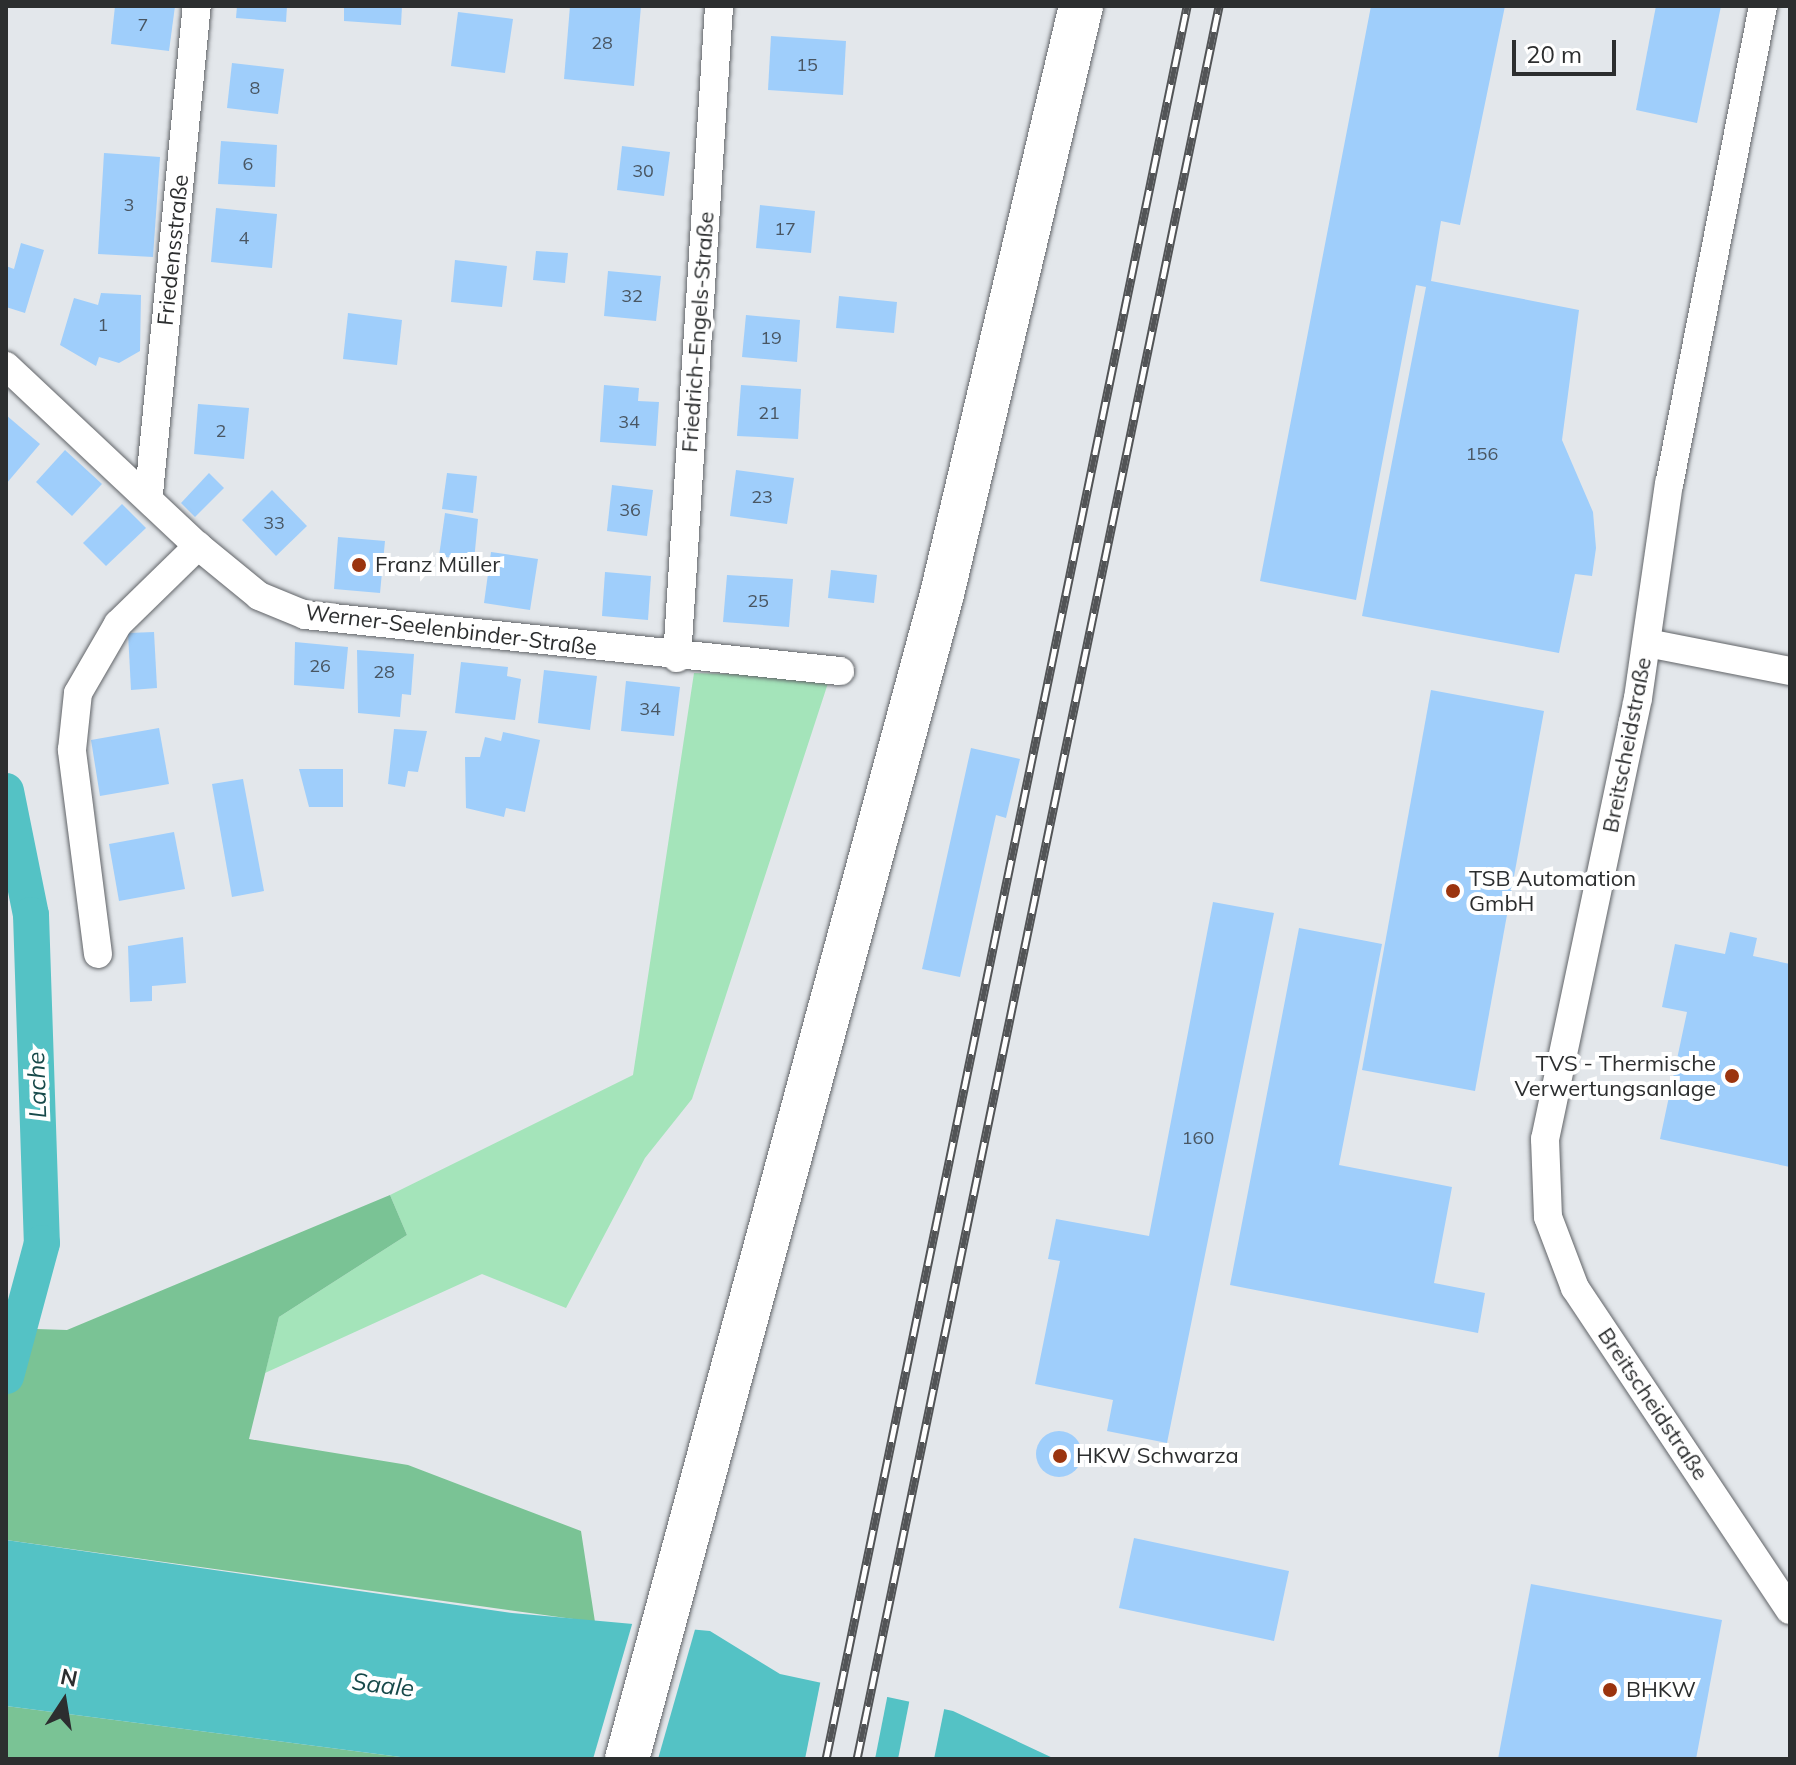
<!DOCTYPE html>
<meta charset="utf-8">
<style>
body{margin:0}
#map{position:relative;width:1796px;height:1765px;overflow:hidden;background:#e3e7eb;font-family:Mulish,sans-serif}
div>[style]{position:absolute}
[style*='--x']{left:calc(var(--x)*1px);top:calc(var(--y)*1px);width:calc(var(--w)*1px);rotate:calc(var(--a)*1deg)}
.green>*{inset:0;background:#a4e4ba}
.forest>*{inset:0;background:#7ac395}
.water>*{inset:0;background:#54c2c5}
.pier>*{inset:0;background:#e3e7eb}
.canal>*{height:36px;margin:-18px;padding:0 18px;transform-origin:18px;border-radius:18px;background:#54c2c5}
.building>*{inset:0;background:#9fcefb}
.round{border-radius:50%}
.roads{filter:drop-shadow(0 0 2px #616468) drop-shadow(0 0 2px #616468)}
.street>*{height:28px;margin:-14px;padding:0 14px;transform-origin:14px;border-radius:14px;background:#fff}
.primary>*{height:44px;margin:-22px;padding:0 22px;transform-origin:22px;border-radius:22px;background:#fff}
.rail>*{height:9px;margin-top:-4.5px;transform-origin:0;background:repeating-linear-gradient(90deg,#fff 0 18px,#525456 0 36px);box-sizing:border-box;border-block:2px solid #525456}
.dots>*{width:22px;height:22px;translate:-50% -50%;box-sizing:border-box;border:4px solid #fff;border-radius:50%}
span{translate:-50% -50%;white-space:nowrap;text-align:center;line-height:1.15;-webkit-text-stroke:8px #fff;paint-order:stroke}
.number-label{font-size:18px;color:#495662}
.number-label span{-webkit-text-stroke-width:0}
.street-label{font-size:22px;color:#2c2e2f}
.poi-label{font-size:22px;color:#2c2e2f}
.left{translate:0 -50%;text-align:left}
.right{translate:-100% -50%;text-align:right}
.water-label{font-size:24px;color:#17494a;font-style:italic}
.frame{position:absolute;inset:0;border:8px solid #2c2e2f;pointer-events:none}
.north{position:absolute;left:24px;top:1661px;width:80px;height:80px;-webkit-text-stroke:6px #fff;paint-order:stroke;rotate:12deg;font-size:22px;font-weight:700;line-height:32px;text-align:center;color:#2c2e2f}
.north::after{content:'';display:block;margin:auto;width:28px;height:36px;background:#2c2e2f;clip-path:polygon(50% 0,100% 100%,50% 72%,0 100%)}
.scale{position:absolute;left:1512px;top:40px;width:104px;height:36px;box-sizing:border-box;border:4px solid #2c2e2f;border-top:0;padding-left:10px;font-size:24px;line-height:28px;white-space:nowrap;color:#2c2e2f;-webkit-text-stroke:6px #fff;paint-order:stroke}
</style>
<div id="map">
<div class="green">
<div style="clip-path:polygon(694px 673px,830px 677px,692px 1099px,645px 1158px,566px 1308px,482px 1274px,265px 1373px,279px 1317px,407px 1235px,390px 1195px,633px 1075px)"></div>
</div>
<div class="forest">
<div style="clip-path:polygon(390px 1195px,407px 1235px,279px 1317px,249px 1439px,408px 1465px,581px 1531px,595px 1622px,6px 1540px,6px 1328px,67px 1330px)"></div>
<div style="clip-path:polygon(6px 1706px,416px 1759px,6px 1759px)"></div>
</div>
<div class="water">
<div style="clip-path:polygon(6px 1540px,512px 1613px,710px 1631px,780px 1674px,953px 1711px,1055px 1759px,416px 1759px,6px 1706px)"></div>
</div>
<div class="pier">
<div style="clip-path:polygon(633px 1621px,696px 1626px,658px 1759px,593px 1759px)"></div>
<div style="clip-path:polygon(821px 1679px,888px 1693px,875px 1759px,805px 1759px)"></div>
<div style="clip-path:polygon(910px 1698px,945px 1705px,934px 1759px,898px 1759px)"></div>
</div>
<div class="canal">
<div style="--x:6;--y:791;--w:126;--a:78.6"></div>
<div style="--x:31;--y:915;--w:328;--a:88.1"></div>
<div style="--x:42;--y:1243;--w:138;--a:105.1"></div>
</div>
<div class="building">
<div style="clip-path:polygon(115px 6px,175px 6px,169px 51px,111px 44px)"></div>
<div style="clip-path:polygon(237px 6px,287px 6px,286px 22px,236px 18px)"></div>
<div style="clip-path:polygon(344px 6px,402px 6px,401px 25px,344px 21px)"></div>
<div style="clip-path:polygon(570px 6px,641px 6px,634px 86px,564px 79px)"></div>
<div style="clip-path:polygon(1371px 6px,1505px 6px,1460px 225px,1441px 221px,1431px 281px,1579px 310px,1562px 440px,1593px 512px,1596px 548px,1592px 576px,1575px 574px,1559px 653px,1362px 616px,1426px 287px,1416px 285px,1356px 600px,1260px 581px)"></div>
<div style="clip-path:polygon(1656px 6px,1721px 6px,1697px 123px,1636px 110px)"></div>
<div style="clip-path:polygon(458px 12px,513px 19px,505px 73px,451px 66px)"></div>
<div style="clip-path:polygon(771px 36px,846px 41px,843px 95px,768px 90px)"></div>
<div style="clip-path:polygon(232px 63px,284px 69px,278px 114px,227px 108px)"></div>
<div style="clip-path:polygon(221px 141px,277px 145px,275px 187px,218px 184px)"></div>
<div style="clip-path:polygon(622px 146px,670px 152px,664px 196px,617px 190px)"></div>
<div style="clip-path:polygon(104px 153px,160px 157px,153px 257px,98px 254px)"></div>
<div style="clip-path:polygon(760px 205px,815px 211px,811px 253px,756px 248px)"></div>
<div style="clip-path:polygon(216px 208px,277px 214px,272px 268px,211px 262px)"></div>
<div style="clip-path:polygon(21px 243px,44px 250px,25px 313px,6px 307px,6px 266px,14px 269px)"></div>
<div style="clip-path:polygon(536px 251px,568px 253px,565px 283px,533px 280px)"></div>
<div style="clip-path:polygon(455px 260px,507px 266px,502px 307px,451px 302px)"></div>
<div style="clip-path:polygon(608px 271px,661px 276px,656px 321px,604px 316px)"></div>
<div style="clip-path:polygon(101px 293px,141px 295px,140px 351px,119px 363px,99px 357px,96px 366px,60px 345px,74px 298px,98px 305px)"></div>
<div style="clip-path:polygon(839px 296px,897px 302px,894px 333px,836px 328px)"></div>
<div style="clip-path:polygon(348px 313px,402px 320px,397px 365px,343px 359px)"></div>
<div style="clip-path:polygon(746px 315px,800px 320px,797px 362px,742px 357px)"></div>
<div style="clip-path:polygon(604px 385px,639px 388px,638px 401px,659px 402px,656px 446px,600px 442px)"></div>
<div style="clip-path:polygon(741px 385px,801px 389px,798px 439px,737px 436px)"></div>
<div style="clip-path:polygon(198px 404px,249px 408px,244px 459px,194px 454px)"></div>
<div style="clip-path:polygon(6px 415px,40px 444px,6px 484px)"></div>
<div style="clip-path:polygon(65px 450px,102px 484px,72px 516px,36px 482px)"></div>
<div style="clip-path:polygon(736px 470px,794px 478px,787px 524px,730px 516px)"></div>
<div style="clip-path:polygon(209px 473px,224px 488px,195px 517px,181px 503px)"></div>
<div style="clip-path:polygon(447px 473px,477px 476px,473px 513px,442px 509px)"></div>
<div style="clip-path:polygon(612px 485px,653px 490px,647px 536px,607px 531px)"></div>
<div style="clip-path:polygon(272px 490px,307px 526px,276px 556px,242px 520px)"></div>
<div style="clip-path:polygon(122px 504px,146px 528px,106px 566px,83px 543px)"></div>
<div style="clip-path:polygon(445px 513px,478px 519px,474px 561px,439px 556px)"></div>
<div style="clip-path:polygon(338px 537px,385px 541px,380px 593px,334px 589px)"></div>
<div style="clip-path:polygon(491px 552px,538px 559px,530px 610px,484px 603px)"></div>
<div style="clip-path:polygon(831px 570px,877px 575px,874px 603px,828px 598px)"></div>
<div style="clip-path:polygon(605px 572px,651px 576px,648px 620px,602px 616px)"></div>
<div style="clip-path:polygon(727px 575px,793px 579px,789px 627px,723px 622px)"></div>
<div style="clip-path:polygon(154px 632px,157px 688px,131px 690px,128px 633px)"></div>
<div style="clip-path:polygon(295px 642px,348px 647px,344px 689px,294px 685px)"></div>
<div style="clip-path:polygon(357px 650px,414px 654px,411px 695px,402px 694px,400px 717px,358px 713px)"></div>
<div style="clip-path:polygon(461px 662px,508px 667px,507px 676px,521px 679px,515px 720px,455px 713px)"></div>
<div style="clip-path:polygon(544px 670px,597px 676px,590px 730px,538px 723px)"></div>
<div style="clip-path:polygon(626px 681px,680px 687px,674px 736px,621px 731px)"></div>
<div style="clip-path:polygon(1431px 690px,1544px 711px,1475px 1091px,1362px 1070px)"></div>
<div style="clip-path:polygon(159px 728px,169px 784px,100px 796px,91px 740px)"></div>
<div style="clip-path:polygon(394px 729px,427px 731px,418px 772px,408px 771px,405px 787px,388px 784px)"></div>
<div style="clip-path:polygon(503px 732px,540px 740px,525px 812px,506px 808px,504px 817px,466px 808px,465px 757px,480px 757px,485px 737px,501px 741px)"></div>
<div style="clip-path:polygon(971px 748px,1020px 759px,1006px 818px,996px 815px,960px 977px,922px 969px)"></div>
<div style="clip-path:polygon(299px 769px,343px 769px,343px 807px,309px 807px)"></div>
<div style="clip-path:polygon(243px 779px,264px 891px,232px 897px,212px 784px)"></div>
<div style="clip-path:polygon(174px 832px,185px 889px,119px 901px,109px 844px)"></div>
<div style="clip-path:polygon(1213px 902px,1274px 913px,1167px 1443px,1107px 1431px,1113px 1400px,1035px 1384px,1060px 1261px,1048px 1259px,1056px 1219px,1149px 1236px)"></div>
<div style="clip-path:polygon(1299px 928px,1382px 944px,1339px 1165px,1452px 1187px,1434px 1283px,1485px 1293px,1478px 1333px,1230px 1285px)"></div>
<div style="clip-path:polygon(1730px 932px,1757px 938px,1753px 956px,1790px 964px,1790px 1167px,1660px 1139px,1687px 1012px,1662px 1007px,1675px 944px,1725px 954px)"></div>
<div style="clip-path:polygon(183px 937px,186px 983px,152px 986px,152px 1001px,130px 1002px,128px 946px)"></div>
<div class="round" style="left:1036px;top:1431px;width:46px;height:46px"></div>
<div style="clip-path:polygon(1134px 1538px,1289px 1571px,1274px 1641px,1119px 1608px)"></div>
<div style="clip-path:polygon(1531px 1584px,1722px 1620px,1696px 1759px,1498px 1759px)"></div>
</div>
<div class="roads">
<div class="street">
<div style="--x:1763;--y:6;--w:486;--a:101.1"></div>
<div style="--x:1669;--y:483;--w:217;--a:98.2"></div>
<div style="--x:1638;--y:698;--w:451;--a:101.9"></div>
<div style="--x:1545;--y:1139;--w:78;--a:87.8"></div>
<div style="--x:1548;--y:1217;--w:76;--a:69.2"></div>
<div style="--x:1575;--y:1288;--w:387;--a:56.3"></div>
<div style="--x:6;--y:366;--w:263;--a:43.2"></div>
<div style="--x:198;--y:546;--w:79;--a:39.3"></div>
<div style="--x:259;--y:596;--w:50;--a:22.4"></div>
<div style="--x:305;--y:615;--w:538;--a:5.98"></div>
<div style="--x:149;--y:493;--w:489;--a:-84.4"></div>
<div style="--x:1647;--y:643;--w:146;--a:11.1"></div>
<div style="--x:677;--y:658;--w:653;--a:-86.31"></div>
<div style="--x:98;--y:954;--w:206;--a:-97.3"></div>
<div style="--x:72;--y:750;--w:57;--a:-84"></div>
<div style="--x:78;--y:693;--w:80;--a:-59.9"></div>
<div style="--x:118;--y:624;--w:112;--a:-44.3"></div>
</div>
<div class="primary">
<div style="--x:627;--y:1759;--w:1207;--a:-74.87"></div>
<div style="--x:942;--y:594;--w:604;--a:-76.7"></div>
</div>
</div>
<div class="rail">
<div style="--x:826;--y:1759;--w:1790;--a:-78.36"></div>
<div style="--x:857;--y:1759;--w:1790;--a:-78.33"></div>
</div>
<div class="dots">
<div style="left:359px;top:565px;background:#9b340e"></div>
<div style="left:1453px;top:891px;background:#9b340e"></div>
<div style="left:1732px;top:1076px;background:#9b340e"></div>
<div style="left:1060px;top:1456px;background:#9b340e"></div>
<div style="left:1610px;top:1690px;background:#9b340e"></div>
</div>
<div class="number-label">
<span style="left:143px;top:25px">7</span>
<span style="left:602px;top:43px">28</span>
<span style="left:807px;top:65px">15</span>
<span style="left:255px;top:88px">8</span>
<span style="left:248px;top:164px">6</span>
<span style="left:643px;top:171px">30</span>
<span style="left:129px;top:205px">3</span>
<span style="left:785px;top:229px">17</span>
<span style="left:244px;top:238px">4</span>
<span style="left:632px;top:296px">32</span>
<span style="left:103px;top:325px">1</span>
<span style="left:771px;top:338px">19</span>
<span style="left:769px;top:413px">21</span>
<span style="left:629px;top:422px">34</span>
<span style="left:221px;top:431px">2</span>
<span style="left:1482px;top:454px">156</span>
<span style="left:762px;top:497px">23</span>
<span style="left:630px;top:510px">36</span>
<span style="left:274px;top:523px">33</span>
<span style="left:758px;top:601px">25</span>
<span style="left:320px;top:666px">26</span>
<span style="left:384px;top:672px">28</span>
<span style="left:650px;top:709px">34</span>
<span style="left:1198px;top:1138px">160</span>
</div>
<div class="street-label">
<span style="left:173px;top:250px;rotate:-84deg">Friedensstraße</span>
<span style="left:698px;top:332px;rotate:-86deg">Friedrich-Engels-Straße</span>
<span style="left:451px;top:630px;rotate:7deg">Werner-Seelenbinder-Straße</span>
<span style="left:1627px;top:745px;rotate:-79deg">Breitscheidstraße</span>
<span style="left:1653px;top:1404px;rotate:56deg">Breitscheidstraße</span>
</div>
<div class="poi-label">
<span class="left" style="left:375px;top:565px">Franz Müller</span>
<span class="left" style="left:1469px;top:891px">TSB Automation<br>GmbH</span>
<span class="right" style="left:1716px;top:1076px">TVS - Thermische<br>Verwertungsanlage</span>
<span class="left" style="left:1076px;top:1456px">HKW Schwarza</span>
<span class="left" style="left:1626px;top:1690px">BHKW</span>
</div>
<div class="water-label">
<span style="left:37px;top:1085px;rotate:-92deg">Lache</span>
<span style="left:383px;top:1685px;rotate:7deg">Saale</span>
</div>
<div class="frame"></div>
<div class="north">N</div>
<div class="scale">20 m</div>
</div>
